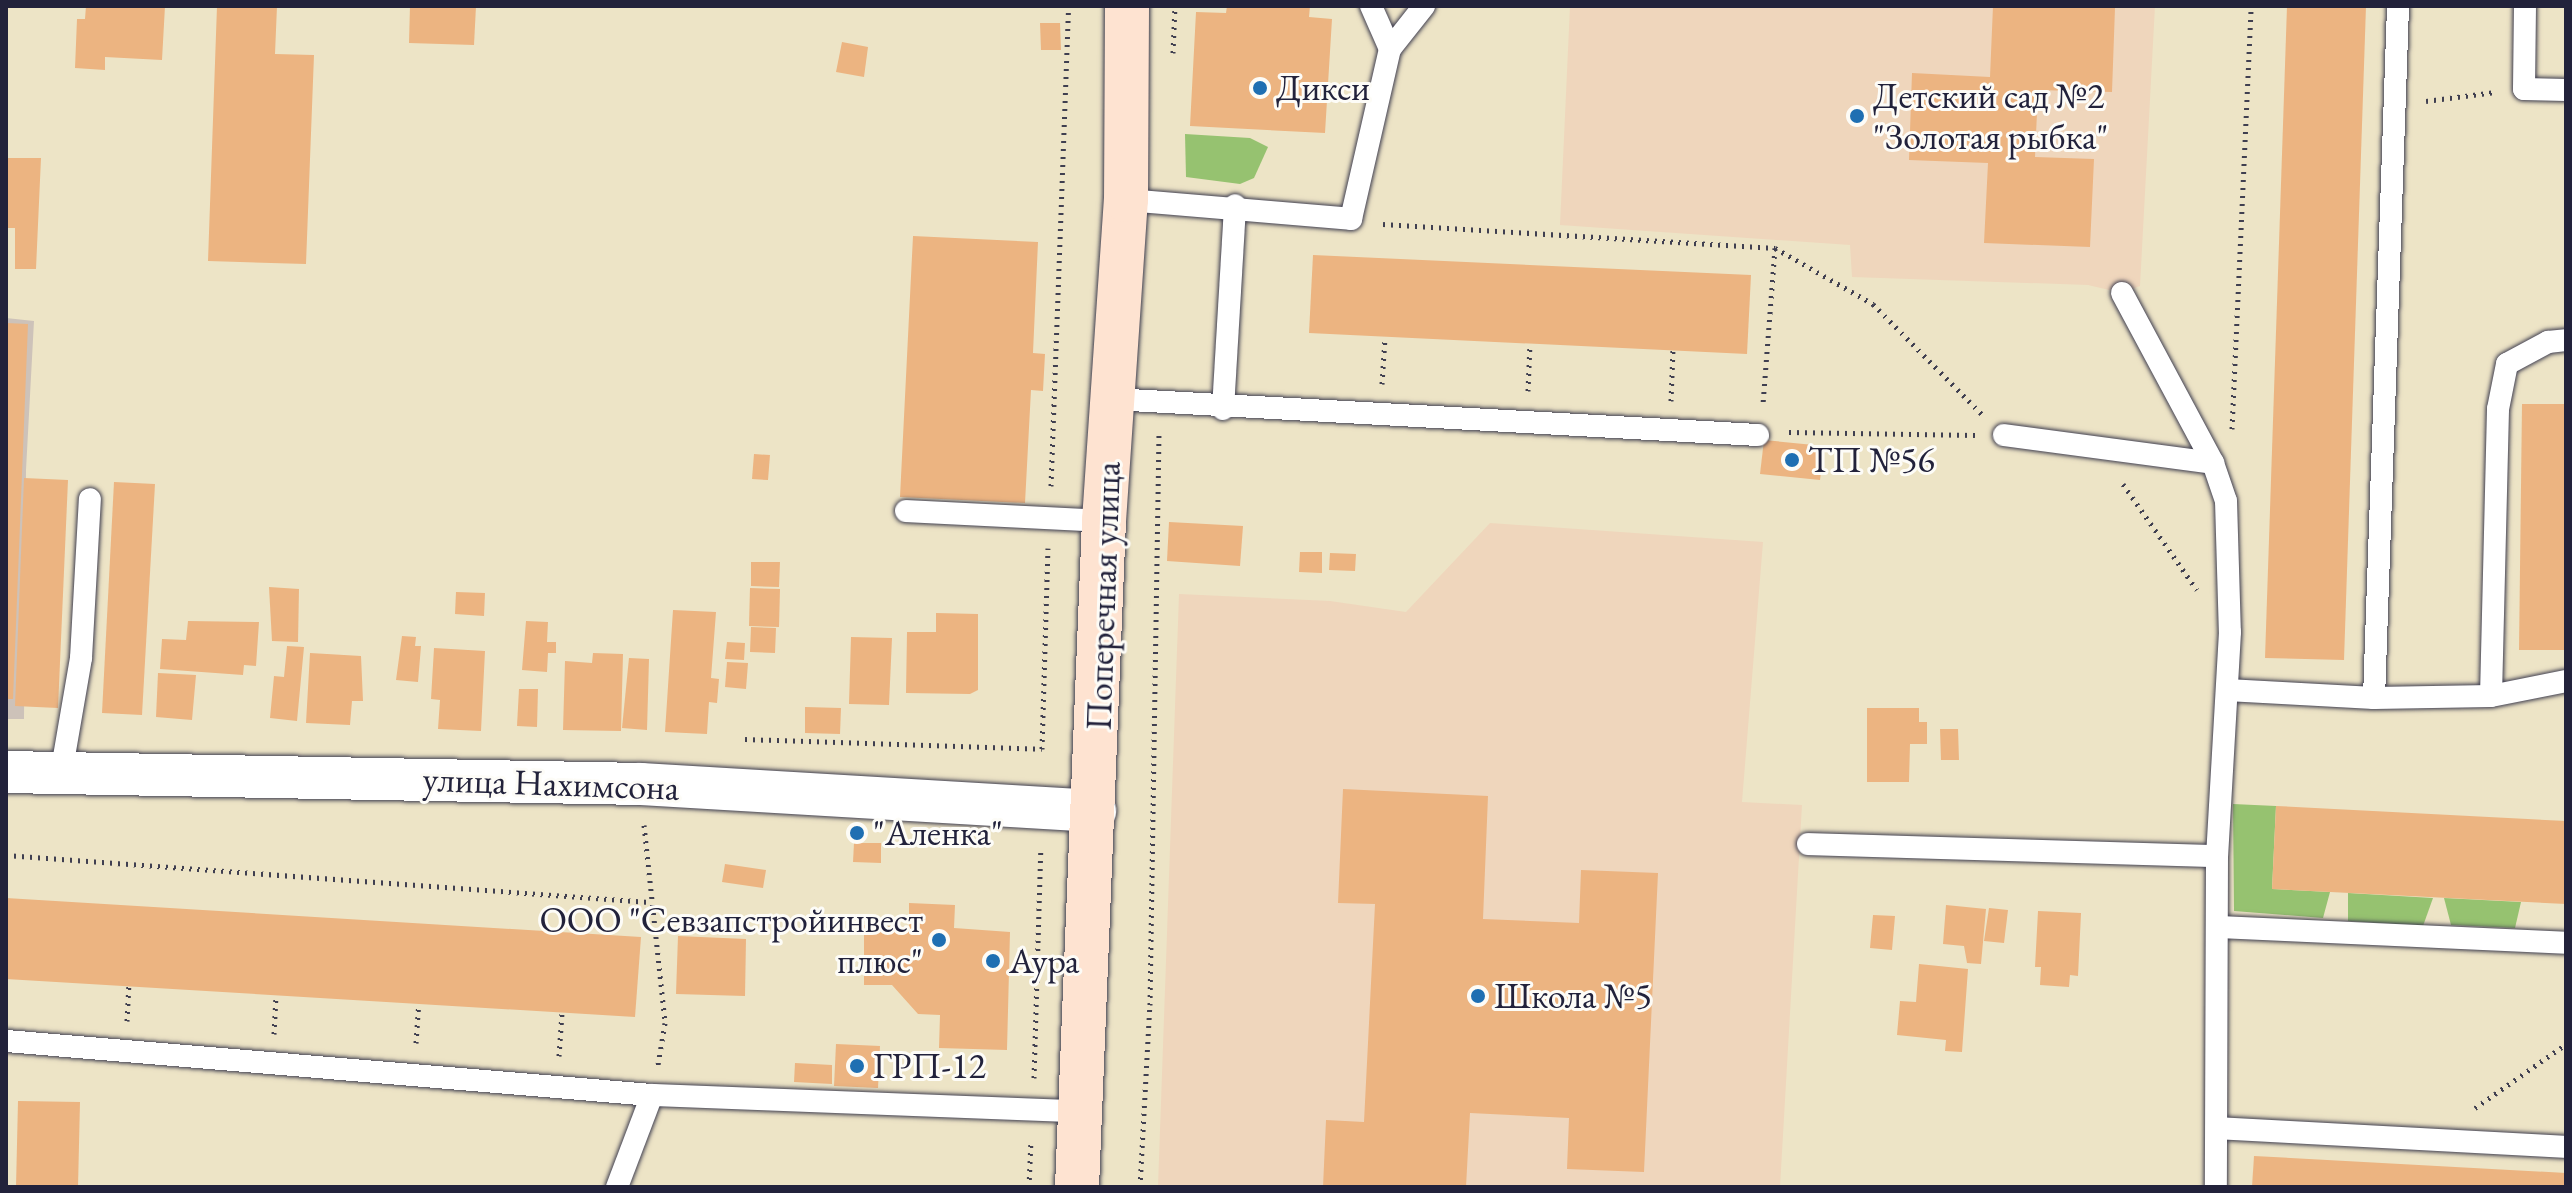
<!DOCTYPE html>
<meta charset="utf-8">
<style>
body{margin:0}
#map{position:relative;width:2572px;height:1193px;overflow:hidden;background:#ede4c6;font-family:"EB Garamond",serif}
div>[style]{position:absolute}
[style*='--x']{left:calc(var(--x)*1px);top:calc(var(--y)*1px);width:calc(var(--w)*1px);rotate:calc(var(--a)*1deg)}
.built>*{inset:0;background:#efd6bc}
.industrial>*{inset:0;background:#cdc2b9}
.green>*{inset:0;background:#96c270}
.building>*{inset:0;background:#ecb481}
.path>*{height:5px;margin-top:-2.5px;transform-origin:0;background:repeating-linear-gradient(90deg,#403f50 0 2px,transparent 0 8px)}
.roads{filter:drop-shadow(0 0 2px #403f50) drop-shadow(0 0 2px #403f50)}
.service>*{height:22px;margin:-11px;padding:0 11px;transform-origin:11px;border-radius:11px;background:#fff}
.minor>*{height:42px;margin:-21px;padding:0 21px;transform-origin:21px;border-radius:21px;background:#fff}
.secondary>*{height:44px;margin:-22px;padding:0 22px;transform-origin:22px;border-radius:22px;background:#fee3d1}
.dots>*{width:22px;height:22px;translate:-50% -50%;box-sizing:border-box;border:4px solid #fdfcf7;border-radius:50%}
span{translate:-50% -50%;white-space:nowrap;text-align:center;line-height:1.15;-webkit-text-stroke:6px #fdfcf7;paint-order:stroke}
.poi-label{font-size:36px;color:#22223b}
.left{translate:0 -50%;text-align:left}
.right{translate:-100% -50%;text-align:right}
.street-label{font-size:36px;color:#22223b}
.frame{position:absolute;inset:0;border:8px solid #22223b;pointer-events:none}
</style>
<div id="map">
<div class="built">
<div style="clip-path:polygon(1570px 6px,2155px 6px,2140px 286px,2122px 293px,2088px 285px,1852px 277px,1850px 245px,1560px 225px)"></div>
<div style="clip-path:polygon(1490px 523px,1763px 542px,1742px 802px,1802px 805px,1780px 1187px,1158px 1187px,1179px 594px,1330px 601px,1406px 612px)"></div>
</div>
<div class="industrial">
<div style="clip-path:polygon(6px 318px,34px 321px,26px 470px,24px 719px,6px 719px)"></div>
</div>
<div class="green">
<div style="clip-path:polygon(1185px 134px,1250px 138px,1268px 147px,1254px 178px,1240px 184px,1186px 177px)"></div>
<div style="clip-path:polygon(2233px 804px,2276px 806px,2272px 889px,2330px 892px,2323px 918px,2234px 911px)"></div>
<div style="clip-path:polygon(2348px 893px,2433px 898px,2423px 926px,2348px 921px)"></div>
<div style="clip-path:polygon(2444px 898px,2521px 902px,2515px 928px,2451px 925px)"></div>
</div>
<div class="building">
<div style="clip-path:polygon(86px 6px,165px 6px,162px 60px,105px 57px,105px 70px,75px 68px,77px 19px,85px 19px)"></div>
<div style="clip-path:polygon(217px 6px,277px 6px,275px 54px,314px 55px,306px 264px,208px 261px)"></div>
<div style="clip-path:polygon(410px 6px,476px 6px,474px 45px,409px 43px)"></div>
<div style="clip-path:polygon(1227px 6px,1310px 6px,1309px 17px,1332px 19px,1325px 133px,1190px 126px,1196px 12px,1226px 13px)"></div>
<div style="clip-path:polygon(1993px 6px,2115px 8px,2112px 92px,2038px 90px,2035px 157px,2094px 159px,2090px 247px,1984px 243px,1988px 163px,1909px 160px,1912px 73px,1990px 77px)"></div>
<div style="clip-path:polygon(2287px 6px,2366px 6px,2344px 660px,2265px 658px)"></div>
<div style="clip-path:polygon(1040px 23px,1060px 23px,1061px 50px,1041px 50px)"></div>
<div style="clip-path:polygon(842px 42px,868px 47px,864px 77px,836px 72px)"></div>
<div style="clip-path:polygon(6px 158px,41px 158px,36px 269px,15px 269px,15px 228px,6px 228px)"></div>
<div style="clip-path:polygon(913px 236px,1038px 242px,1033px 353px,1045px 354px,1043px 391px,1031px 390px,1025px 503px,900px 497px)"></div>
<div style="clip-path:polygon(1313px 255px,1751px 275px,1747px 354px,1309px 333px)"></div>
<div style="clip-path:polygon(6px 323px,28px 324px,13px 699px,6px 699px)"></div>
<div style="clip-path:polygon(2522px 404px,2566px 404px,2566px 650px,2519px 650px)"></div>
<div style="clip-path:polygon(1764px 440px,1824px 446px,1820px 480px,1760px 474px)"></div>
<div style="clip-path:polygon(754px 454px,770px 455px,768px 480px,752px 479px)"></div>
<div style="clip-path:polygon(24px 478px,68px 480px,58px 708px,15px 706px)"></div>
<div style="clip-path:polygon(114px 482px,155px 484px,142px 715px,102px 713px)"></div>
<div style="clip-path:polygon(1169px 522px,1243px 526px,1240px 566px,1167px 561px)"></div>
<div style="clip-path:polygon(1300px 552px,1322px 552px,1322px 573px,1299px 572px)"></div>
<div style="clip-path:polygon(1330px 553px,1356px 554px,1355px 571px,1329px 570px)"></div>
<div style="clip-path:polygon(751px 562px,780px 562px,779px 587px,751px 586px)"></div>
<div style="clip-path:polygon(269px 587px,299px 589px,298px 642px,272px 641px)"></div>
<div style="clip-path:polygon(750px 588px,780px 589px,779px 627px,749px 626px)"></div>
<div style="clip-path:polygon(456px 592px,485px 593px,484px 616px,455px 614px)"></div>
<div style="clip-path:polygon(673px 610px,716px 612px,711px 678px,719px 679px,717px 703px,709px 702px,707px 734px,665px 732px)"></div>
<div style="clip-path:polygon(936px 613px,978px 614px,978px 690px,970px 694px,906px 693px,907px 632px,936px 632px)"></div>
<div style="clip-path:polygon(188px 621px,259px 622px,256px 666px,244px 665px,243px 675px,160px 669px,162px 639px,186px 640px)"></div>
<div style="clip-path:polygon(526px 621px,548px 622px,547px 642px,556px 642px,556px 653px,548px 653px,547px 672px,522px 670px)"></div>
<div style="clip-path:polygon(751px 627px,776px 628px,775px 653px,750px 652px)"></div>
<div style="clip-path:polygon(402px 636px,416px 637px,415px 646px,421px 646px,418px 682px,396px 680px)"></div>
<div style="clip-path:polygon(851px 637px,892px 638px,889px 705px,849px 704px)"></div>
<div style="clip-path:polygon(727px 642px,745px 643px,744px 660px,725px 659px)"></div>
<div style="clip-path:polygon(287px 646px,304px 647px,297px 721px,270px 718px,274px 676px,284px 677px)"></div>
<div style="clip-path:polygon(434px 648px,485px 651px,481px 731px,438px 729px,440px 700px,431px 699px)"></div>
<div style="clip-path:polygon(310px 653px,361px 656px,363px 701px,352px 701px,350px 725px,306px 723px)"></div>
<div style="clip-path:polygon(593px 653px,623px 654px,621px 731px,563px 730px,565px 661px,592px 663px)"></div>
<div style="clip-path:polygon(629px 658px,649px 659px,647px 730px,622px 728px)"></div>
<div style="clip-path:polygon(727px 662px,748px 663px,746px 689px,725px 687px)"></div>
<div style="clip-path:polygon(158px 673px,196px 675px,192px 720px,156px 717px)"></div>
<div style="clip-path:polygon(519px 689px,538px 689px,537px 727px,517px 726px)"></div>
<div style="clip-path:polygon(805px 707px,841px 708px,840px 734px,805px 733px)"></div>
<div style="clip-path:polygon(1867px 708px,1919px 708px,1919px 722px,1927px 722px,1927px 744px,1910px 744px,1909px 782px,1867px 782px)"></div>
<div style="clip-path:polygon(1940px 729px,1958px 729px,1959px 760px,1941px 760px)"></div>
<div style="clip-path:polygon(1343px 789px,1488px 796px,1483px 919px,1579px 923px,1581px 870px,1658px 873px,1644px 1172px,1567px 1169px,1569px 1118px,1470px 1113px,1466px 1187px,1323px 1187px,1326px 1120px,1364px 1122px,1375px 904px,1338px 903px)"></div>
<div style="clip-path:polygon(2276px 806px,2566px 821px,2566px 904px,2272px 889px)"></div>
<div style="clip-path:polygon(854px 843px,881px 843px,881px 863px,853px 862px)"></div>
<div style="clip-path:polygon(725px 864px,766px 870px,763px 888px,722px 882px)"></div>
<div style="clip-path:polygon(6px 898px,641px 937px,635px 1017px,6px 979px)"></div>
<div style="clip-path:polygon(909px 903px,955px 905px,954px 928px,1010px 932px,1007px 1050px,939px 1048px,940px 1015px,918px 1014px,892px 985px,864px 985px,864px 925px,909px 927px)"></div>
<div style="clip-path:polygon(1946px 905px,1986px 909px,1981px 964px,1967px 963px,1964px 946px,1943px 944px)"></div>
<div style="clip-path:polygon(1989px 908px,2008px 910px,2004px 943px,1984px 941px)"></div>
<div style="clip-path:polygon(2038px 911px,2081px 913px,2078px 976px,2070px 975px,2069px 987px,2040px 985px,2041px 967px,2035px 967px)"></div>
<div style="clip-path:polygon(1873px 915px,1895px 916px,1892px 950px,1870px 948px)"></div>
<div style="clip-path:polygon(678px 936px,746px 939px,745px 996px,676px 994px)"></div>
<div style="clip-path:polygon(1919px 964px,1968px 969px,1962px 1052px,1945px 1051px,1946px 1040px,1897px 1035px,1900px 1001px,1916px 1002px)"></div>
<div style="clip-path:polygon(836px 1044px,880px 1046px,878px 1088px,834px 1086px)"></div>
<div style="clip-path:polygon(795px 1063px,832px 1065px,832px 1084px,794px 1082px)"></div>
<div style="clip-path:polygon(18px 1101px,80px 1102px,78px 1187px,16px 1187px)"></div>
<div style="clip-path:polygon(2254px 1156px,2566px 1173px,2566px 1187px,2252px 1187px)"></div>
</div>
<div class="path">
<div style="--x:1173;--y:53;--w:47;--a:-87.6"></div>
<div style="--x:2426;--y:101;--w:70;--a:-7.4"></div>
<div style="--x:1383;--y:224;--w:393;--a:3.5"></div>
<div style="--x:1775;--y:248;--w:156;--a:94.4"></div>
<div style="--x:1775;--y:248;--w:113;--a:29.7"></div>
<div style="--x:1873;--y:304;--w:156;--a:45.3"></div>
<div style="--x:1382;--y:384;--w:47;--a:-86.3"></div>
<div style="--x:1528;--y:391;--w:47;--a:-87.6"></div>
<div style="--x:1671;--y:401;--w:51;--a:-87.8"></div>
<div style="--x:2232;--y:429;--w:423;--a:-87.4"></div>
<div style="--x:1789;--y:432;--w:186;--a:0.9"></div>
<div style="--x:2123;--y:484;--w:129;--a:55.1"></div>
<div style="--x:1051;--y:486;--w:480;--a:-87.9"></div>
<div style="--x:745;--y:739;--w:297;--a:1.9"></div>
<div style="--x:1042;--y:749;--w:201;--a:-88.3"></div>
<div style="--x:644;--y:825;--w:199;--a:83.9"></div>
<div style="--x:665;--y:1023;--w:43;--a:99.5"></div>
<div style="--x:6;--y:855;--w:645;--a:4.18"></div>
<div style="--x:127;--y:1021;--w:35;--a:-87"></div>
<div style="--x:274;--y:1034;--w:39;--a:-87"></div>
<div style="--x:416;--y:1043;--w:39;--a:-86"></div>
<div style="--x:559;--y:1056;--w:43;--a:-86"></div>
<div style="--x:1034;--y:1078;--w:230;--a:-88.3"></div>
<div style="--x:2475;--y:1108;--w:111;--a:-35.1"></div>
<div style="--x:1029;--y:1187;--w:47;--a:-87.6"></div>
<div style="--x:1140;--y:1187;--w:182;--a:-86.9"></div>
<div style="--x:1150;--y:1005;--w:574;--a:-89.1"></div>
</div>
<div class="roads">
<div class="service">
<div style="--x:1371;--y:6;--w:47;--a:66.2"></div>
<div style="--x:2525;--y:6;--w:83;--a:90.7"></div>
<div style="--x:2524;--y:89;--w:42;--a:1.4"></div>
<div style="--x:1126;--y:200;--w:226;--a:4.8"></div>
<div style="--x:1351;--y:219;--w:174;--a:-77.1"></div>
<div style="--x:1390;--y:49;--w:55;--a:-51.7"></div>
<div style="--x:2122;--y:293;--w:193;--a:61.8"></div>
<div style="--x:2213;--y:463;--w:40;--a:71.1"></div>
<div style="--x:2226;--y:501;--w:131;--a:88.3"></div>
<div style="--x:2230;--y:632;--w:224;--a:93.3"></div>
<div style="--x:2217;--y:856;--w:331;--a:90.2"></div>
<div style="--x:1112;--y:399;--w:647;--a:3.19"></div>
<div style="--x:1223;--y:409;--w:204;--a:-86.6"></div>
<div style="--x:2004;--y:435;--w:211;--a:7.6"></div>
<div style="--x:906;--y:511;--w:198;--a:2.9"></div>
<div style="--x:2227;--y:690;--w:147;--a:3.1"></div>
<div style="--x:2374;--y:698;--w:117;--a:-1"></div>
<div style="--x:2491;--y:696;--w:76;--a:-11.3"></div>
<div style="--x:2491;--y:696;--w:287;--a:-88.6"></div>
<div style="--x:2498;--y:409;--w:46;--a:-78.7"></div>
<div style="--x:2507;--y:364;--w:47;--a:-28.2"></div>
<div style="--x:2548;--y:342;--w:18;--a:-6"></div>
<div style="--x:2374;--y:698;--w:692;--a:-88.01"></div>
<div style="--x:61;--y:774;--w:118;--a:-80.2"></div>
<div style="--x:81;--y:658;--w:159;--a:-86.8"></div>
<div style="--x:1808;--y:844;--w:409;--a:1.7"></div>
<div style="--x:2219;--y:927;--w:347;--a:2.6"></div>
<div style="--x:6;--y:1041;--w:648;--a:4.78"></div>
<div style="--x:652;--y:1095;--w:426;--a:2.2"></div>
<div style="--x:2217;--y:1128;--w:350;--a:3.1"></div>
<div style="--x:617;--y:1187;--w:98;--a:-69.2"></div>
</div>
<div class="minor">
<div style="--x:6;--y:772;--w:635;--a:1.08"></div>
<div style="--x:641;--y:784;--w:455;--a:3.4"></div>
</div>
<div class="secondary">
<div style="--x:1077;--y:1187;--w:667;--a:-87.68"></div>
<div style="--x:1104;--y:521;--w:322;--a:-86.1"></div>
<div style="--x:1126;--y:200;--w:194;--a:-89.7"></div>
</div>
</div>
<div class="dots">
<div style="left:1260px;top:88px;background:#1f6fb2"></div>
<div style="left:1857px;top:116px;background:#1f6fb2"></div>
<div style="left:1792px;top:460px;background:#1f6fb2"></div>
<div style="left:857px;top:833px;background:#1f6fb2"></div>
<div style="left:939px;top:940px;background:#1f6fb2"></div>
<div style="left:993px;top:961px;background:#1f6fb2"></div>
<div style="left:1478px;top:996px;background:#1f6fb2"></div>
<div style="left:857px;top:1066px;background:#1f6fb2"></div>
</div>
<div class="poi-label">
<span class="left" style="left:1276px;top:88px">Дикси</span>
<span class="left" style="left:1873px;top:116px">Детский сад №2<br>"Золотая рыбка"</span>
<span class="left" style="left:1808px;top:460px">ТП №56</span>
<span class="left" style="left:873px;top:833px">"Аленка"</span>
<span class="right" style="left:923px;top:940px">ООО "Севзапстройинвест<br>плюс"</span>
<span class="left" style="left:1009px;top:961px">Аура</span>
<span class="left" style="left:1494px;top:996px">Школа №5</span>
<span class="left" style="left:873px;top:1066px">ГРП-12</span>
</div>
<div class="street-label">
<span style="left:1103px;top:596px;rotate:-88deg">Поперечная улица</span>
<span style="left:551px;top:783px;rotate:2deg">улица Нахимсона</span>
</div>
<div class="frame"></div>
</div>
